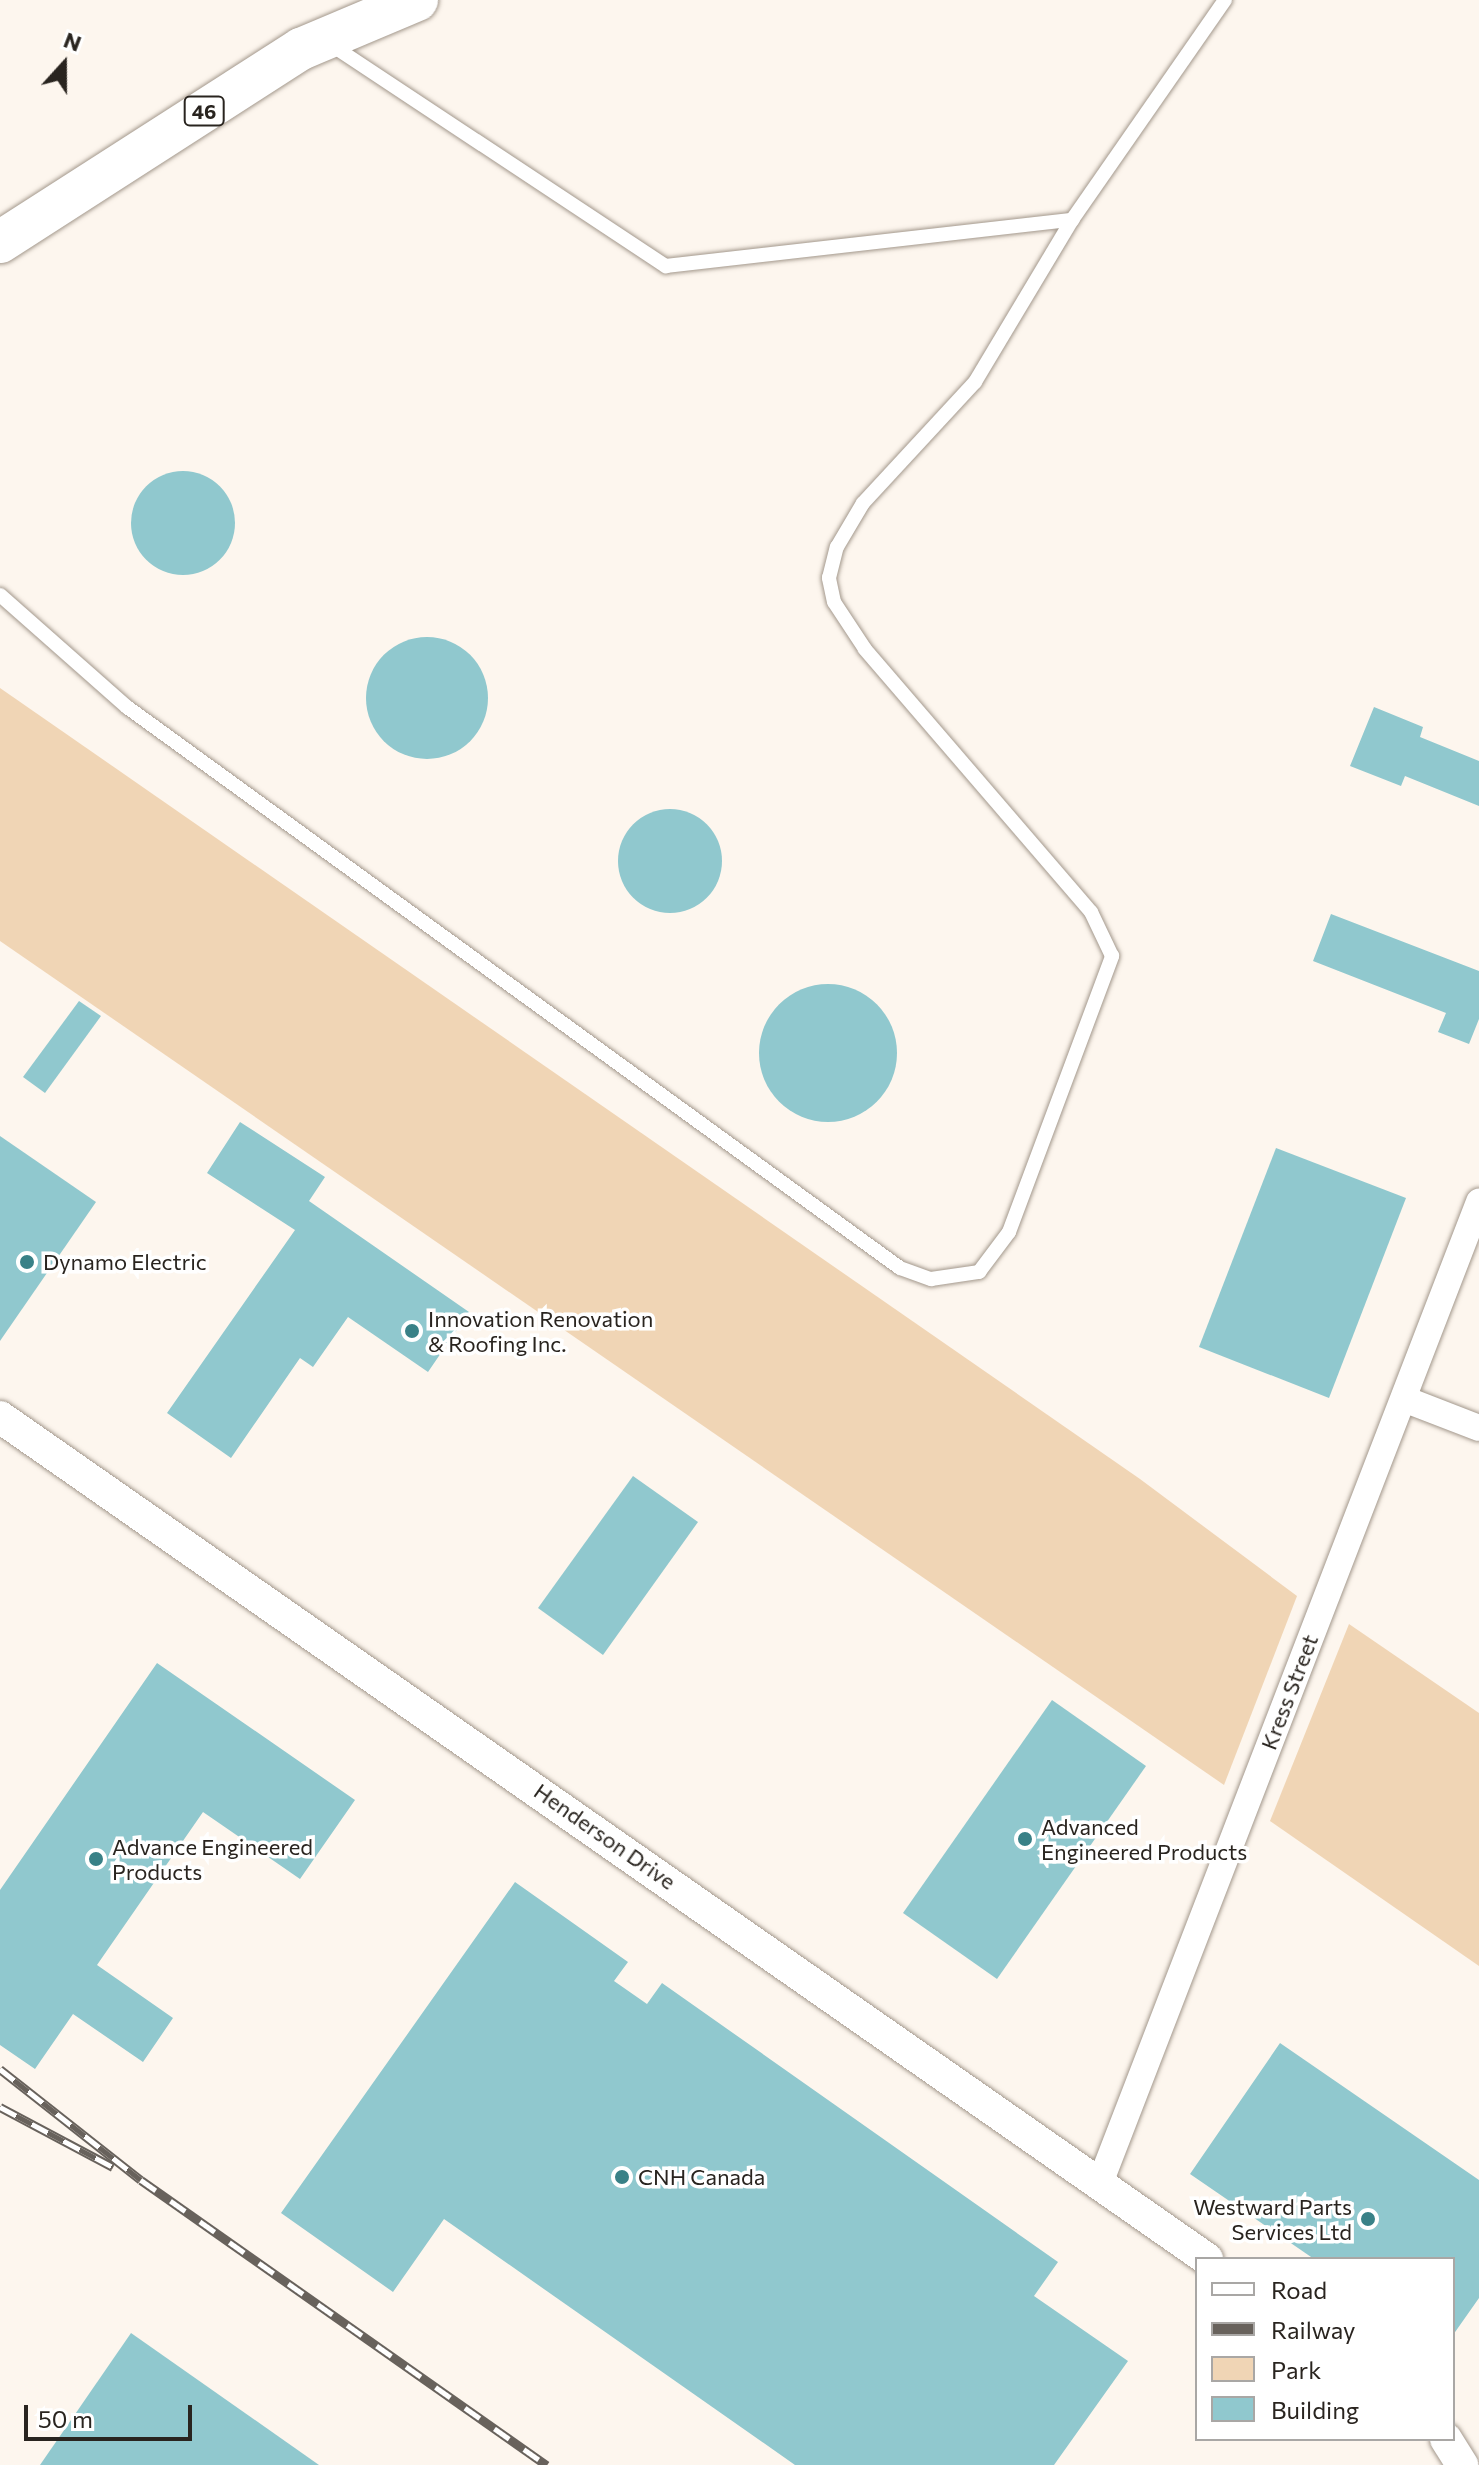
<!DOCTYPE html>
<style>
body{margin:0}
#map{position:relative;width:1479px;height:2465px;overflow:hidden;background:#fdf6ee;font-family:Commissioner,sans-serif}
div>[style]{position:absolute}
[style*='--x']{left:calc(var(--x)*1px);top:calc(var(--y)*1px);width:calc(var(--w)*1px);rotate:calc(var(--a)*1deg)}
.green>*{inset:0;background:#f0d5b5}
.building>*{inset:0;background:#90c8ce}
.round{border-radius:50%}
.roads{filter:drop-shadow(0 0 2px #a3988c) drop-shadow(0 0 2px #a3988c)}
.service>*{height:14px;margin:-7px;padding:0 7px;transform-origin:7px;border-radius:7px;background:#fff}
.minor>*{height:26px;margin:-13px;padding:0 13px;transform-origin:13px;border-radius:13px;background:#fff}
.tertiary>*{height:32px;margin:-16px;padding:0 16px;transform-origin:16px;border-radius:16px;background:#fff}
.primary>*{height:42px;margin:-21px;padding:0 21px;transform-origin:21px;border-radius:21px;background:#fff}
.rail>*{height:9px;margin-top:-4.5px;transform-origin:0;background:repeating-linear-gradient(90deg,#fff 0 18px,#68625c 0 36px);box-sizing:border-box;border-block:2px solid #68625c}
.dots>*{width:22px;height:22px;translate:-50% -50%;box-sizing:border-box;border:4px solid #fff;border-radius:50%}
span{translate:-50% -50%;white-space:nowrap;text-align:center;line-height:1.15;-webkit-text-stroke:7px #fff;paint-order:stroke}
.shield-label span{padding:2px 6px;background:#fff;border:2px solid;border-radius:6px;-webkit-text-stroke-width:0}
.shield-label{font-size:20px;color:#29241f;font-weight:700}
.poi-label{font-size:22px;color:#29241f}
.left{translate:0 -50%;text-align:left}
.right{translate:-100% -50%;text-align:right}
.street-label{font-size:22px;color:#29241f}
.legend{position:absolute;left:1195px;top:2257px;width:260px;height:184px;box-sizing:border-box;background:#fff;border:2px solid #a9a7a5;margin:0;padding:10px 14px;list-style:none;font-size:24px;color:#29241f}
.legend li{display:flex;align-items:center;gap:16px;height:40px}
.legend b{width:40px;border:2px solid #a9a7a5}
.north{position:absolute;left:24px;top:24px;width:80px;height:80px;-webkit-text-stroke:6px #fff;paint-order:stroke;rotate:21deg;font-size:22px;font-weight:700;line-height:32px;text-align:center;color:#29241f}
.north::after{content:'';display:block;margin:auto;width:28px;height:36px;background:#29241f;clip-path:polygon(50% 0,100% 100%,50% 72%,0 100%)}
.scale{position:absolute;left:24px;top:2405px;width:168px;height:36px;box-sizing:border-box;border:4px solid #29241f;border-top:0;padding-left:10px;font-size:24px;line-height:28px;white-space:nowrap;color:#29241f;-webkit-text-stroke:6px #fff;paint-order:stroke}
</style>
<div id="map">
<div class="green">
<div style="clip-path:polygon(0 688px,1140px 1479px,1297px 1596px,1224px 1785px,0 941px)"></div>
<div style="clip-path:polygon(1349px 1624px,1479px 1713px,1479px 1966px,1270px 1821px)"></div>
</div>
<div class="building">
<div class="round" style="left:131px;top:471px;width:104px;height:104px"></div>
<div class="round" style="left:366px;top:637px;width:122px;height:122px"></div>
<div style="clip-path:polygon(1374px 707px,1423px 727px,1420px 737px,1479px 761px,1479px 806px,1405px 776px,1401px 786px,1350px 766px)"></div>
<div class="round" style="left:618px;top:809px;width:104px;height:104px"></div>
<div style="clip-path:polygon(1331px 914px,1479px 971px,1479px 1019px,1469px 1044px,1438px 1032px,1446px 1013px,1313px 961px)"></div>
<div class="round" style="left:759px;top:984px;width:138px;height:138px"></div>
<div style="clip-path:polygon(79px 1001px,101px 1016px,45px 1093px,23px 1077px)"></div>
<div style="clip-path:polygon(240px 1122px,325px 1177px,309px 1201px,469px 1312px,428px 1372px,348px 1317px,313px 1367px,300px 1358px,231px 1458px,167px 1413px,295px 1230px,207px 1173px)"></div>
<div style="clip-path:polygon(0 1136px,96px 1202px,0 1341px)"></div>
<div style="clip-path:polygon(1276px 1148px,1406px 1198px,1329px 1398px,1199px 1347px)"></div>
<div style="clip-path:polygon(633px 1476px,698px 1522px,603px 1655px,538px 1608px)"></div>
<div style="clip-path:polygon(157px 1663px,355px 1800px,300px 1879px,203px 1812px,97px 1965px,173px 2018px,143px 2062px,73px 2014px,35px 2069px,0 2045px,0 1890px)"></div>
<div style="clip-path:polygon(1052px 1700px,1146px 1766px,997px 1979px,903px 1913px)"></div>
<div style="clip-path:polygon(515px 1882px,628px 1962px,614px 1981px,647px 2004px,662px 1983px,1058px 2262px,1034px 2296px,1128px 2361px,1054px 2465px,795px 2465px,444px 2219px,393px 2292px,281px 2213px)"></div>
<div style="clip-path:polygon(1280px 2043px,1479px 2180px,1479px 2298px,1453px 2335px,1453px 2259px,1314px 2259px,1190px 2174px)"></div>
<div style="clip-path:polygon(131px 2333px,319px 2465px,40px 2465px)"></div>
</div>
<div class="roads">
<div class="service">
<div style="--x:330;--y:44;--w:403;--a:33.5"></div>
<div style="--x:666;--y:266;--w:409;--a:-6.5"></div>
<div style="--x:1072;--y:220;--w:268;--a:-55.2"></div>
<div style="--x:0;--y:595;--w:169;--a:41.4"></div>
<div style="--x:127;--y:707;--w:955;--a:35.97"></div>
<div style="--x:900;--y:1268;--w:33;--a:20"></div>
<div style="--x:931;--y:1279;--w:49;--a:-8.3"></div>
<div style="--x:979;--y:1272;--w:50;--a:-53.1"></div>
<div style="--x:1009;--y:1232;--w:295;--a:-69.5"></div>
<div style="--x:1112;--y:956;--w:49;--a:-115.5"></div>
<div style="--x:1091;--y:912;--w:347;--a:-130.7"></div>
<div style="--x:865;--y:649;--w:56;--a:-123.4"></div>
<div style="--x:834;--y:602;--w:25;--a:-102"></div>
<div style="--x:829;--y:578;--w:32;--a:-76"></div>
<div style="--x:837;--y:547;--w:51;--a:-59.4"></div>
<div style="--x:863;--y:503;--w:165;--a:-47.2"></div>
<div style="--x:975;--y:382;--w:189;--a:-59.1"></div>
</div>
<div class="minor">
<div style="--x:1404;--y:1399;--w:80;--a:21.1"></div>
<div style="--x:1100;--y:2183;--w:1052;--a:-68.88"></div>
</div>
<div class="tertiary">
<div style="--x:0;--y:1417;--w:1472;--a:34.9"></div>
<div style="--x:1446;--y:2439;--w:31;--a:58"></div>
</div>
<div class="primary">
<div style="--x:0;--y:242;--w:358;--a:-32.7"></div>
<div style="--x:301;--y:49;--w:126;--a:-22.9"></div>
</div>
</div>
<div class="rail">
<div style="--x:0;--y:2069;--w:179;--a:38.2"></div>
<div style="--x:141;--y:2180;--w:496;--a:35.1"></div>
<div style="--x:0;--y:2107;--w:128;--a:28"></div>
</div>
<div class="dots">
<div style="left:27px;top:1262px;background:#398187"></div>
<div style="left:412px;top:1331px;background:#398187"></div>
<div style="left:1025px;top:1839px;background:#398187"></div>
<div style="left:96px;top:1859px;background:#398187"></div>
<div style="left:622px;top:2177px;background:#398187"></div>
<div style="left:1368px;top:2219px;background:#398187"></div>
</div>
<div class="shield-label">
<span style="left:204px;top:111px">46</span>
</div>
<div class="poi-label">
<span class="left" style="left:43px;top:1262px">Dynamo Electric</span>
<span class="left" style="left:428px;top:1331px">Innovation Renovation<br>&amp; Roofing Inc.</span>
<span class="left" style="left:1041px;top:1839px">Advanced<br>Engineered Products</span>
<span class="left" style="left:112px;top:1859px">Advance Engineered<br>Products</span>
<span class="left" style="left:638px;top:2177px">CNH Canada</span>
<span class="right" style="left:1352px;top:2219px">Westward Parts<br>Services Ltd</span>
</div>
<div class="street-label">
<span style="left:1289px;top:1692px;rotate:-69deg">Kress Street</span>
<span style="left:605px;top:1836px;rotate:35deg">Henderson Drive</span>
</div>
<ul class="legend">
<li><b style="height:10px;background:#fff"></b>Road</li>
<li><b style="height:10px;background:#68625c"></b>Railway</li>
<li><b style="height:22px;background:#f0d5b5"></b>Park</li>
<li><b style="height:22px;background:#90c8ce"></b>Building</li>
</ul>
<div class="north">N</div>
<div class="scale">50 m</div>
</div>
